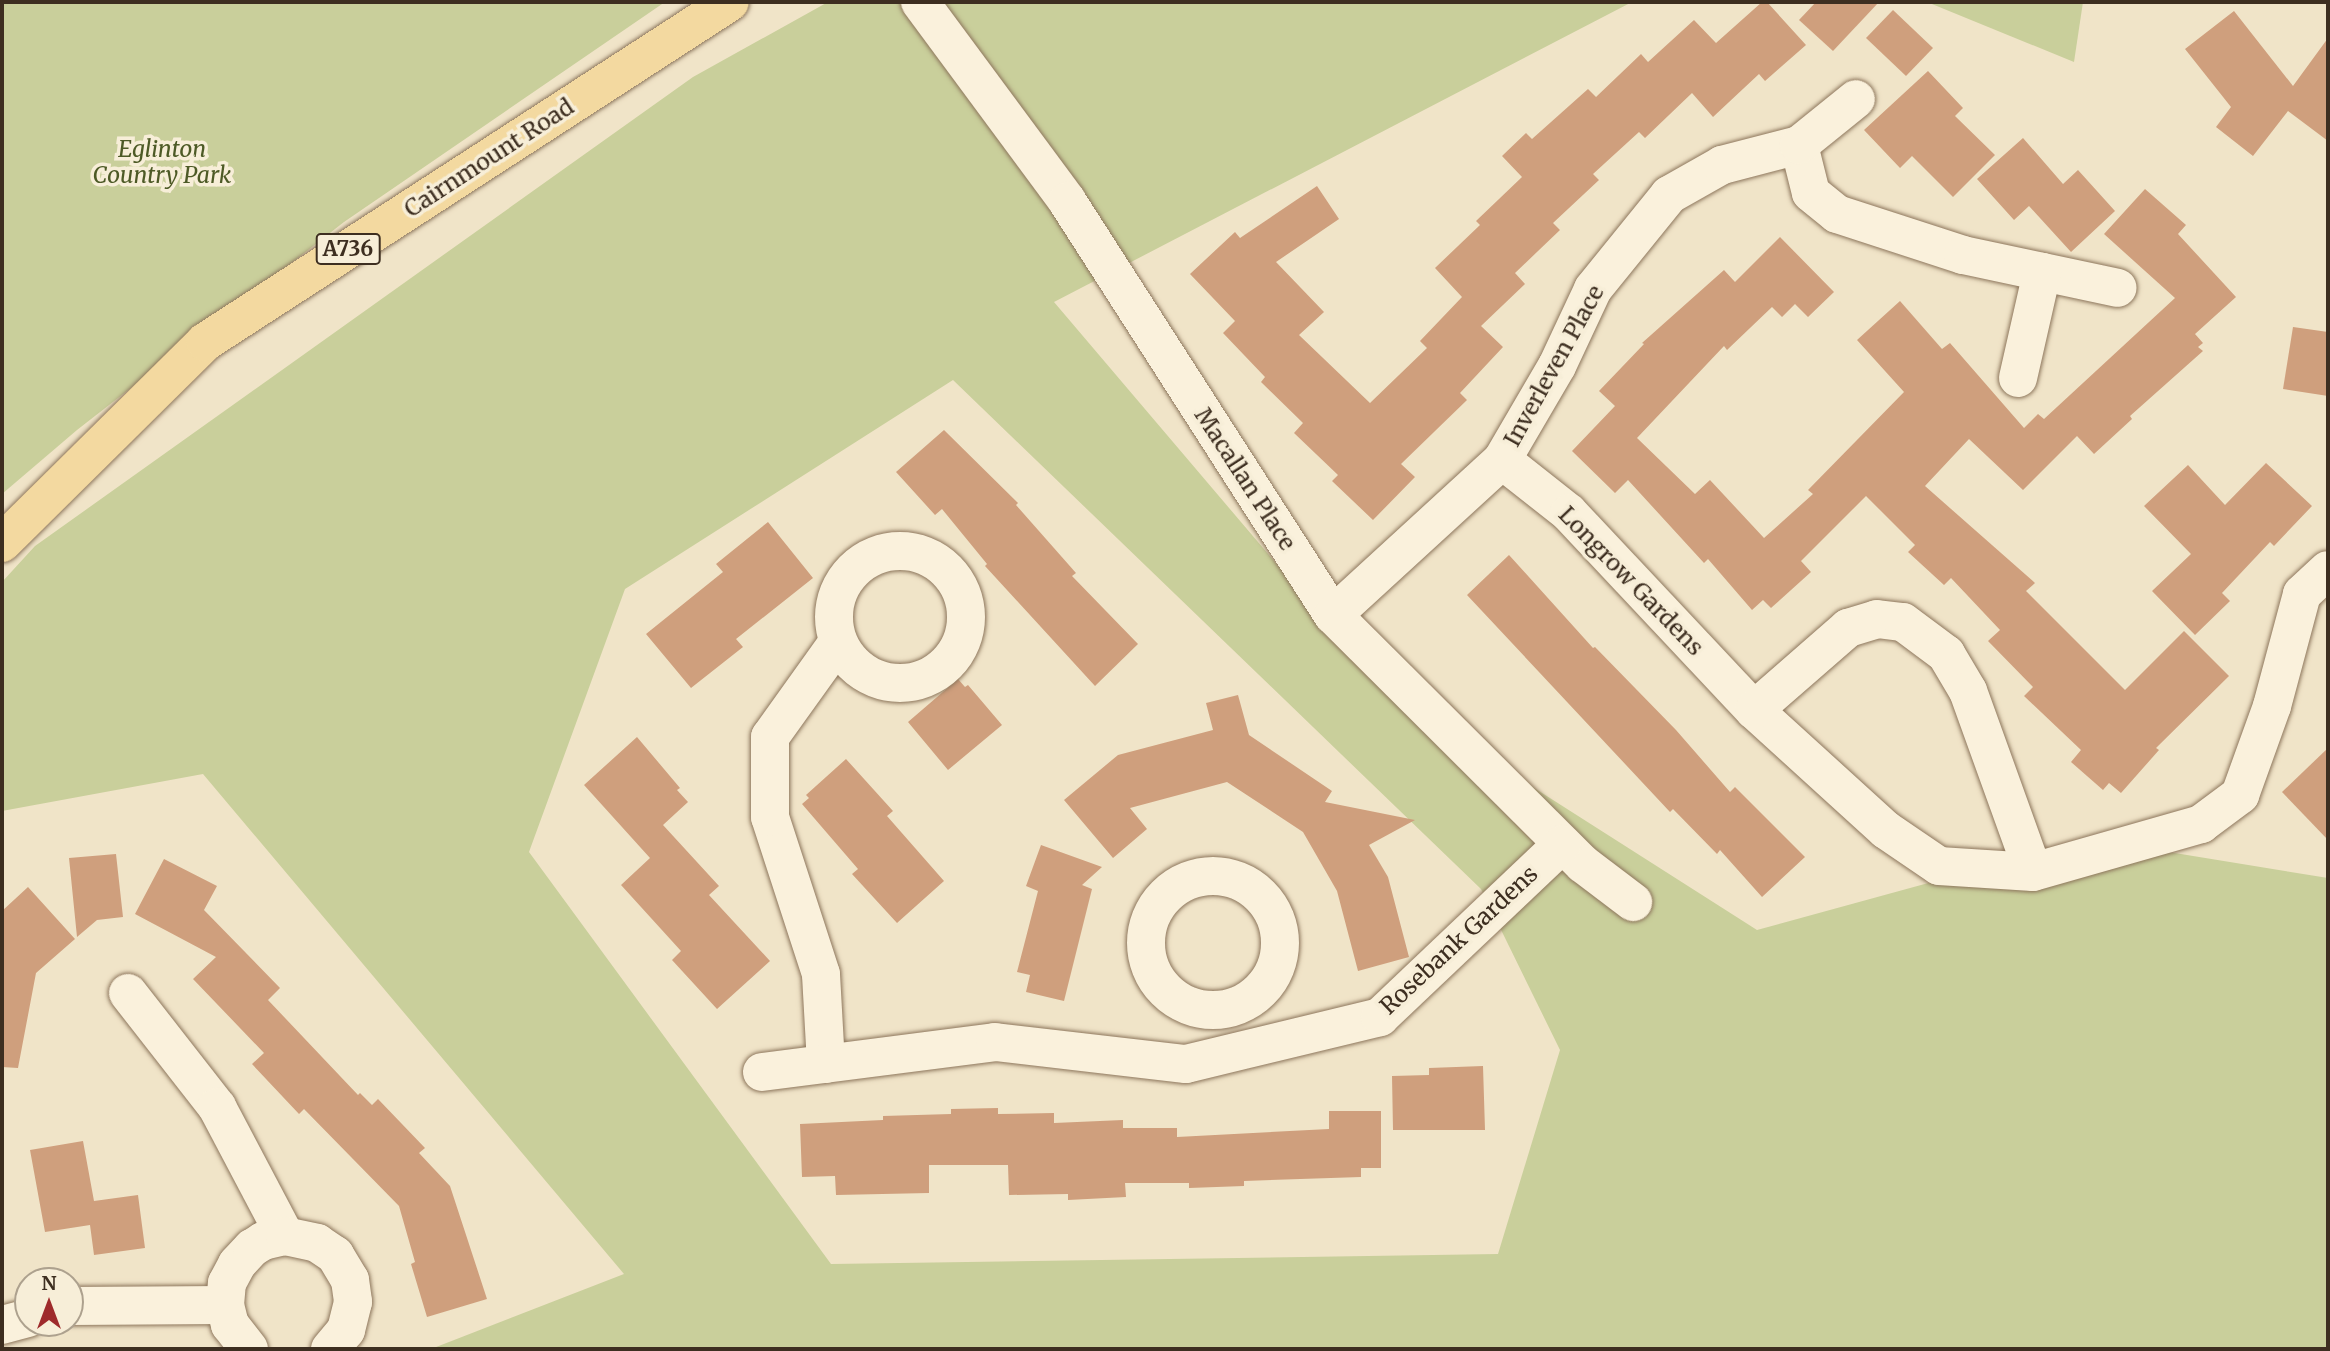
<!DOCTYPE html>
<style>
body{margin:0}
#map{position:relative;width:2330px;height:1351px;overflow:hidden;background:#f0e4c8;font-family:Merriweather,serif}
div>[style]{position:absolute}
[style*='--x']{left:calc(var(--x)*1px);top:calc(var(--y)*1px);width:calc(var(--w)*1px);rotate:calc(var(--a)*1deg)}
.green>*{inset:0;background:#c9cf9b}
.building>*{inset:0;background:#cf9f7d}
.roads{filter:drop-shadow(0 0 2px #8d765c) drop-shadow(0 0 2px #8d765c)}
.street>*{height:38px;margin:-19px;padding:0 19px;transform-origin:19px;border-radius:19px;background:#faf1dc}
.street>.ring{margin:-19px;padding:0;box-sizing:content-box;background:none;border:38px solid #faf1dc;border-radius:50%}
.primary>*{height:38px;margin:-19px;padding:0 19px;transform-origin:19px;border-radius:19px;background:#f3d9a0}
span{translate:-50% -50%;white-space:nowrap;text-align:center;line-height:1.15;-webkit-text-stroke:7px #f7eed8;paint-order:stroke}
.shield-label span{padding:2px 5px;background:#f7eed8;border:2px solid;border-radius:5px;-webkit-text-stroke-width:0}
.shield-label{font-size:21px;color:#3d2e20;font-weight:700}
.park-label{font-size:23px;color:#4d5a26;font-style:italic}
.street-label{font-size:23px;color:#3d2e20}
.frame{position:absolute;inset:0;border:4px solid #3d2e20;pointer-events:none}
.north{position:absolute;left:14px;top:1267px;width:70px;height:70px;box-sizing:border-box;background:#f7eed8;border:2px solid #ada18e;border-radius:50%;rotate:0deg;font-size:19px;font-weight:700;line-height:28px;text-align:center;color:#3d2e20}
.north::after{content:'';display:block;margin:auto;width:24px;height:32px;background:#9e2a2b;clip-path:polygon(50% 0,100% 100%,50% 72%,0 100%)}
</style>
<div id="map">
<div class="green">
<div style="clip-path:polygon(2px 2px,665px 2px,344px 222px,77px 430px,2px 494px)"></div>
<div style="clip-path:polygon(evenodd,828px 2px,1632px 2px,1054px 302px,1388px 695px,1757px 930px,2089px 839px,2328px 878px,2328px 1349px,431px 1349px,624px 1274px,203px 774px,2px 811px,2px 582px,35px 546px,693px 77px,828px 2px,953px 380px,1481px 889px,1560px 1050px,1498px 1254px,831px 1264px,529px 852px,625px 589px,953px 380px)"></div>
<div style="clip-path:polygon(1927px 2px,2083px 2px,2074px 62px)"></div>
</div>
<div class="building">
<div style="clip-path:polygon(1762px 2px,1767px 2px,1806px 45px,1765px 81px,1759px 74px,1713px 117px,1692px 93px,1645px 138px,1639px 132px,1593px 174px,1599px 180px,1553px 223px,1560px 230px,1515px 273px,1525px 284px,1481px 326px,1503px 347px,1460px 393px,1467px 400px,1401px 464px,1415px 477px,1373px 520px,1332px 481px,1338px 475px,1294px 433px,1303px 423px,1261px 382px,1265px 377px,1223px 333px,1235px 321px,1190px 274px,1235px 232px,1240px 238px,1317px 186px,1339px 219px,1276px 262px,1324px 312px,1299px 335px,1370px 403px,1427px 348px,1420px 341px,1462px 297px,1435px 268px,1480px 225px,1476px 221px,1522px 177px,1502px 156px,1526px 133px,1532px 139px,1588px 89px,1596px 97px,1641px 54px,1648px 62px,1694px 20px,1716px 43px)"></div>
<div style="clip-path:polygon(1816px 2px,1879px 2px,1833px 51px,1799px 20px)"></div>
<div style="clip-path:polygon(1893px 10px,1933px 48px,1906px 76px,1866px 38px)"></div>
<div style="clip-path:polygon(2234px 11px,2293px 86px,2328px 38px,2328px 141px,2288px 111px,2253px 156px,2216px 127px,2231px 107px,2185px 49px)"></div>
<div style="clip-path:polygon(1928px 71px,1963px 108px,1955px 116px,1995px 155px,1953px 197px,1912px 156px,1900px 168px,1864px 130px)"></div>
<div style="clip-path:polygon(2023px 138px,2063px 184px,2078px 170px,2115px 211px,2071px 252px,2029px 206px,2014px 220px,1977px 179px)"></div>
<div style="clip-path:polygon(2145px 189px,2186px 225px,2178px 234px,2236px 297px,2195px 334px,2203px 343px,2198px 347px,2203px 351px,2130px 416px,2132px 419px,2094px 454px,2077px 436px,2023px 490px,1969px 439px,1925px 486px,2035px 583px,2026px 591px,2125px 690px,2184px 631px,2229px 676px,2156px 748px,2159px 750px,2121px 793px,2109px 783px,2103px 790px,2071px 762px,2081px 750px,2024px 696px,2033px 687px,1988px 641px,2000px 630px,1951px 578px,1944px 585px,1908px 552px,1915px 545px,1866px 496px,1801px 561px,1811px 572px,1771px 608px,1763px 600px,1752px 610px,1708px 559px,1704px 563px,1628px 480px,1615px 493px,1572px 451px,1615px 406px,1599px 391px,1644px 344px,1642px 343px,1724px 270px,1735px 282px,1780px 237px,1834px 292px,1808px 317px,1795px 304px,1782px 317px,1772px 307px,1727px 350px,1724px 346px,1637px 438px,1695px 494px,1710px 480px,1764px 538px,1813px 494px,1808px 490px,1904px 392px,1857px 340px,1900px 301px,1942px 349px,1950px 343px,2024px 428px,2038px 414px,2044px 419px,2175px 298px,2104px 234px)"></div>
<div style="clip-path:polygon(2293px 327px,2328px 332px,2328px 396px,2283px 389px)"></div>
<div style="clip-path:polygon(944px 430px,1018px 503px,1016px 505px,1076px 573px,1072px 576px,1138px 644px,1095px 686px,985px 566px,987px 564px,942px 509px,935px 515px,896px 472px)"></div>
<div style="clip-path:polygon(2266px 463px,2312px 506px,2274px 546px,2270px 542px,2222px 593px,2230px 601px,2195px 635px,2152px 591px,2191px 554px,2144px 506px,2188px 465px,2225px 505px)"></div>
<div style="clip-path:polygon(768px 522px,813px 578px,736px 639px,743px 647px,691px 688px,646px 634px,723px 572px,716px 564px)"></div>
<div style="clip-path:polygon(1509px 555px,1593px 648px,1595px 647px,1676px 730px,1730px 792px,1735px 787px,1805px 857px,1762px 897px,1720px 850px,1717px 854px,1673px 809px,1670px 812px,1467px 595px)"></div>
<div style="clip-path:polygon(958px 679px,965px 687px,968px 685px,1002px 725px,948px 770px,908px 722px)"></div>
<div style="clip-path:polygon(1238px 695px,1249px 735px,1332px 791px,1325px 802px,1415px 820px,1369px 845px,1388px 877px,1409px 957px,1358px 971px,1337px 891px,1303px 832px,1227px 782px,1130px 808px,1147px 829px,1113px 858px,1064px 800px,1118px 755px,1213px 730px,1206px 703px)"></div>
<div style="clip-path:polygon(637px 737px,680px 788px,677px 790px,688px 802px,663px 825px,719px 886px,709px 895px,770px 961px,717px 1009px,672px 960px,681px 951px,621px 885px,650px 858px,584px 785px)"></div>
<div style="clip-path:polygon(2328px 748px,2328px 840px,2282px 792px)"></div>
<div style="clip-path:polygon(846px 759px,893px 811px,887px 816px,944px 881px,897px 923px,852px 874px,858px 869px,802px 804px,809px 798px,806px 795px)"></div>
<div style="clip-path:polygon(1041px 845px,1102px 867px,1082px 885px,1092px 889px,1064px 1001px,1026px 992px,1030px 975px,1017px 972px,1038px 891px,1026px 886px)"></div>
<div style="clip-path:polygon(116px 854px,123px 917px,97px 920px,77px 937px,69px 858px)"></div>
<div style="clip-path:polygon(164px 859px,217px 886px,204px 910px,280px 988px,268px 1000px,358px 1095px,360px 1093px,372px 1105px,378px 1099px,425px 1148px,419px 1153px,450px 1186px,487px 1299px,427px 1317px,411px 1264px,415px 1262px,399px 1206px,304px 1109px,299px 1114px,252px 1064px,264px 1053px,193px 979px,216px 957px,135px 914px)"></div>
<div style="clip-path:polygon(28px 887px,75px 939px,36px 973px,18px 1068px,2px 1067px,2px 911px)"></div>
<div style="clip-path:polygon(1483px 1066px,1485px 1130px,1393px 1130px,1392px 1076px,1429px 1075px,1429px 1068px)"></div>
<div style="clip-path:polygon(998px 1108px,998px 1114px,1054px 1113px,1054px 1123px,1123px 1120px,1123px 1128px,1177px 1128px,1177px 1137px,1329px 1129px,1329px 1111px,1381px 1111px,1381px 1168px,1361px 1168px,1361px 1177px,1244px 1181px,1244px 1186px,1189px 1188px,1189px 1183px,1125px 1183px,1126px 1197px,1068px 1200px,1068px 1194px,1009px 1195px,1008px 1165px,929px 1165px,929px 1193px,836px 1195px,835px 1176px,802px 1177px,800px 1124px,883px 1120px,883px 1116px,951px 1114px,951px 1109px)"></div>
<div style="clip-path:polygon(83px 1141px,94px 1201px,138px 1195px,145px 1248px,94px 1255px,90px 1225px,45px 1232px,30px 1150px)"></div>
</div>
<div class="roads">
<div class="street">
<div style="--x:920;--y:2;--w:247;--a:53.5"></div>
<div style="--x:1067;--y:201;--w:492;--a:57.3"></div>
<div style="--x:1333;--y:615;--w:353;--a:44.9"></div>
<div style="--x:1583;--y:864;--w:63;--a:37.2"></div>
<div style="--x:1799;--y:145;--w:49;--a:76"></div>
<div style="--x:1811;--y:193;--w:33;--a:39"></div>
<div style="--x:1837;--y:214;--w:133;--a:18"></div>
<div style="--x:1963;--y:255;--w:158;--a:12"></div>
<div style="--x:2018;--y:378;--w:109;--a:-77.2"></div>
<div style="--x:1502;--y:460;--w:85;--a:38.3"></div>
<div style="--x:1569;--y:513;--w:270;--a:46.8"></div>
<div style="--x:1754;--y:710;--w:178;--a:42.3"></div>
<div style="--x:1886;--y:830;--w:64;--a:34.2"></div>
<div style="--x:1939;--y:866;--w:94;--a:3.7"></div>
<div style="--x:2033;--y:872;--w:175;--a:-15.9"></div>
<div style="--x:2201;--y:824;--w:49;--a:-36.6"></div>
<div style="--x:2240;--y:795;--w:95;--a:-70.2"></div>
<div style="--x:2272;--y:706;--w:116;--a:-75"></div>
<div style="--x:2302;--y:594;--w:35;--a:-43"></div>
<div class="ring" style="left:834px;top:551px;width:94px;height:94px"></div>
<div style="--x:1333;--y:615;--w:229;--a:-42.5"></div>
<div style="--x:1502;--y:460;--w:109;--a:-59.7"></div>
<div style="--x:1557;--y:366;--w:85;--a:-64.9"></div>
<div style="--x:1593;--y:289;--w:121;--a:-51"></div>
<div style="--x:1669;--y:195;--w:61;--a:-29.5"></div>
<div style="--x:1722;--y:165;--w:80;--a:-14.6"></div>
<div style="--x:1799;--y:145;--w:73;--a:-38.9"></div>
<div style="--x:1754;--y:710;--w:125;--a:-41.1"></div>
<div style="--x:1848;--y:628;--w:30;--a:-17"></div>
<div style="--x:1877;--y:619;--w:26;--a:7"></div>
<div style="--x:1903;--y:622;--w:54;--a:36.7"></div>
<div style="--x:1946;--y:654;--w:43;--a:59.3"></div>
<div style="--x:1968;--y:691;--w:192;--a:70.2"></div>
<div class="ring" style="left:1146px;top:876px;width:96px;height:96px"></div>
<div style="--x:128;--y:993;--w:145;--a:52"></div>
<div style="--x:217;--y:1107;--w:146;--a:62.2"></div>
<div style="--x:826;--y:1064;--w:90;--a:-93.2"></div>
<div style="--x:821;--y:974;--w:165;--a:-108"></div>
<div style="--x:770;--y:817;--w:80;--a:-90"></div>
<div style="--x:770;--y:737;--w:117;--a:-54.4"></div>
<div style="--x:762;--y:1072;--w:235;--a:-7.3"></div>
<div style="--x:995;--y:1042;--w:192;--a:6.6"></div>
<div style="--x:1186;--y:1064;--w:200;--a:-13.6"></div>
<div style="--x:1380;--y:1017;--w:251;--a:-43.5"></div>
<div style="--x:70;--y:1306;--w:155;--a:-0.4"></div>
<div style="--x:2;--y:1325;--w:27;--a:-15"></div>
<div style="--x:249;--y:1349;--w:31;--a:-128"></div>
<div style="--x:230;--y:1325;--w:21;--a:-104"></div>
<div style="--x:225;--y:1305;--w:22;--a:-85"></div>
<div style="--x:227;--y:1283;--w:21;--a:-62"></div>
<div style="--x:237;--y:1264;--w:22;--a:-47"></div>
<div style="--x:252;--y:1248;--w:13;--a:-32"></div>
<div style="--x:263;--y:1241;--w:23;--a:-13"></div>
<div style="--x:285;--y:1236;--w:33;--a:12"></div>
<div style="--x:317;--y:1243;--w:22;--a:34"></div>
<div style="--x:335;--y:1255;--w:29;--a:59"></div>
<div style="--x:350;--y:1280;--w:22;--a:82"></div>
<div style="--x:353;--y:1302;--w:29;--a:104"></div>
<div style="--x:346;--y:1330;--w:25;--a:130"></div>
</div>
<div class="primary">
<div style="--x:2;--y:543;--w:286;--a:-44.7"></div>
<div style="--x:205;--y:342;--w:625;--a:-32.93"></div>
</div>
</div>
<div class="shield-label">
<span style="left:348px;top:249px">A736</span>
</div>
<div class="park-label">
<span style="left:162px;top:162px">Eglinton<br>Country Park</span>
</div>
<div class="street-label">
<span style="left:489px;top:158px;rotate:-33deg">Cairnmount Road</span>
<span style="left:1554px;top:366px;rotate:-61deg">Inverleven Place</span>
<span style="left:1245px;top:479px;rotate:57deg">Macallan Place</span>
<span style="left:1631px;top:581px;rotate:46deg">Longrow Gardens</span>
<span style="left:1459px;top:940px;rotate:-43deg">Rosebank Gardens</span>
</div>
<div class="frame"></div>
<div class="north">N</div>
</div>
